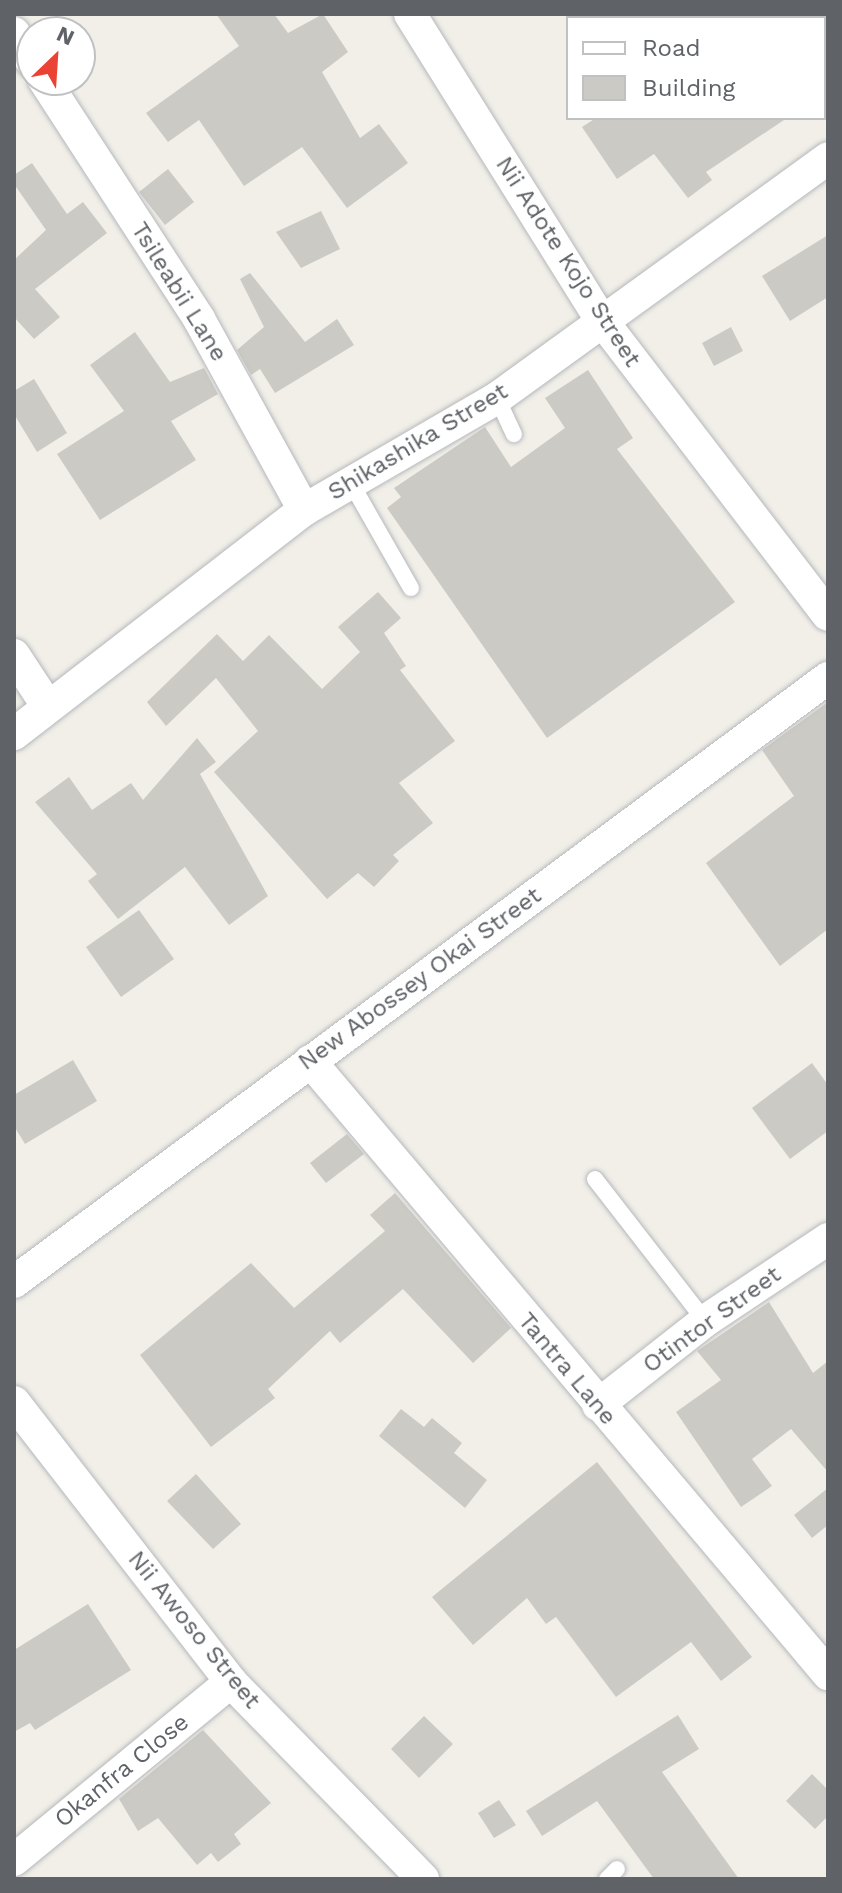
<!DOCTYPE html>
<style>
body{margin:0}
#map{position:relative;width:842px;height:1893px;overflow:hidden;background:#f1efe8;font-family:"Work Sans",sans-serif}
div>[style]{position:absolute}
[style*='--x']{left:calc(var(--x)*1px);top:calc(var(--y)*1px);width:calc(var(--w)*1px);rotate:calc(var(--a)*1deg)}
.building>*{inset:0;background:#cccac5}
.roads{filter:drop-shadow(0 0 2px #b5b8bc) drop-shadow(0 0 2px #b5b8bc)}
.service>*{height:16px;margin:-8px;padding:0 8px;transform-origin:8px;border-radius:8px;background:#fff}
.minor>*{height:32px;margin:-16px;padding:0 16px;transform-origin:16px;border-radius:16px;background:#fff}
span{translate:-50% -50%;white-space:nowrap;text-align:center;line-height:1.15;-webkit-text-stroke:6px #fff;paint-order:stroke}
.street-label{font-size:24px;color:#5f6368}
.frame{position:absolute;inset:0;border:16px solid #5f6368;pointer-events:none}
.legend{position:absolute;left:566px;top:16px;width:260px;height:104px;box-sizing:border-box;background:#fff;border:2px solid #bfc1c3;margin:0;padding:10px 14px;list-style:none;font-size:24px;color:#5f6368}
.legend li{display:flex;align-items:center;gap:16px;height:40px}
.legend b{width:40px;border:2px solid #bfc1c3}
.north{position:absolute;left:16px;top:16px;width:80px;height:80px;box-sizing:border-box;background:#fff;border:2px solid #bfc1c3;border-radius:50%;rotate:25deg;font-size:22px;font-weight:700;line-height:32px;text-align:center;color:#5f6368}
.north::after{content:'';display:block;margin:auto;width:28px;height:36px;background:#ea4335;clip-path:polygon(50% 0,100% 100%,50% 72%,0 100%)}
</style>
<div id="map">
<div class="building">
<div style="clip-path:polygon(216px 14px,274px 14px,288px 33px,323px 14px,348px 52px,322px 72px,360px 138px,379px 124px,408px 163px,347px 208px,302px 147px,244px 186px,199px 120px,168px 142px,146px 113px,239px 46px)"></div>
<div style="clip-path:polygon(596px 118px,787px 118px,706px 172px,712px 180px,688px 198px,654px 154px,617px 179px,582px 127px)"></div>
<div style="clip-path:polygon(32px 163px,67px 214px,83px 202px,107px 233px,35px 289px,60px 317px,34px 339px,14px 317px,14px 260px,46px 230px,14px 184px,14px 175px)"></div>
<div style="clip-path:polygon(168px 169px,194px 202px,165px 225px,139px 192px)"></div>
<div style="clip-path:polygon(321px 211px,340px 249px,301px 268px,276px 232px)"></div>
<div style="clip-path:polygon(828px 235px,828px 297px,790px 321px,762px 276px)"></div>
<div style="clip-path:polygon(250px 273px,305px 342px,337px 319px,354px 345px,275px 393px,260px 369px,251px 375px,237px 350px,264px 327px,240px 279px)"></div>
<div style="clip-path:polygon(731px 327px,743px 351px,714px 366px,702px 343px)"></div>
<div style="clip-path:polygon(135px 332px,170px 382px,204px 368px,218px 394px,171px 421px,196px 460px,100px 520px,57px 454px,124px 411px,90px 365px)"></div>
<div style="clip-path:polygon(588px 370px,633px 438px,617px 449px,735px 602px,547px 738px,387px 508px,401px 497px,394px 488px,485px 427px,511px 467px,565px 428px,545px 398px)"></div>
<div style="clip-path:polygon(34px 379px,67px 433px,37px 452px,14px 414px,14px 391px)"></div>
<div style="clip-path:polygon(378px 592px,401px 618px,384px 633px,406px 666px,400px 670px,455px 741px,399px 783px,433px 823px,393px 855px,399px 861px,374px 887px,358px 873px,327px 899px,214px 772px,258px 731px,216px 678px,166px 726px,147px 702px,217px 634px,243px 661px,269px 635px,322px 689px,360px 652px,338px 627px)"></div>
<div style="clip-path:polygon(828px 702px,828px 929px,780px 966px,706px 863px,794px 796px,762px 750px)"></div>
<div style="clip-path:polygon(197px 738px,216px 762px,200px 774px,268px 896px,229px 925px,185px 867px,118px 919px,88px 881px,97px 874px,35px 802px,69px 777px,92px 810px,131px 783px,143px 800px)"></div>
<div style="clip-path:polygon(139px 910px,174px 959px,121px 997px,86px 947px)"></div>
<div style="clip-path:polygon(73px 1060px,97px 1101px,25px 1144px,14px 1126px,14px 1095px)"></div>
<div style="clip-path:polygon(812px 1063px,828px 1085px,828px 1131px,790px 1159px,752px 1108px)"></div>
<div style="clip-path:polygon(347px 1134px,364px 1154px,326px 1183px,310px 1163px)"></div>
<div style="clip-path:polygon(395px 1193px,511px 1328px,473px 1363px,403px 1289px,340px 1343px,330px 1331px,268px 1389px,275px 1398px,211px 1447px,140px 1355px,251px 1263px,294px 1308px,385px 1231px,370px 1215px)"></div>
<div style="clip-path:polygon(769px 1302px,813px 1373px,828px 1361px,828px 1472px,791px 1429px,752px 1459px,772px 1486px,741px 1507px,676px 1412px,721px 1380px,697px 1351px)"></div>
<div style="clip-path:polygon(401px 1409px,424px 1427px,432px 1418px,462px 1443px,454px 1453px,487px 1480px,465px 1508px,379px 1436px)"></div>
<div style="clip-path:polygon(597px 1462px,752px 1657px,721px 1681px,691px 1642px,616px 1697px,556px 1617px,546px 1624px,527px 1598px,473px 1645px,432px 1597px)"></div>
<div style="clip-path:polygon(196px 1474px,241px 1524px,213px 1549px,167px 1501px)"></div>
<div style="clip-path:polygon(828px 1488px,828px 1525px,812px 1538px,794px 1515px)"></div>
<div style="clip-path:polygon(88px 1604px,131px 1670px,35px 1730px,30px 1723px,14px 1732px,14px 1650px)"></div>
<div style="clip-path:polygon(678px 1715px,699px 1749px,662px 1772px,739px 1879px,654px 1879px,597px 1801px,542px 1836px,526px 1811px)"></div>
<div style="clip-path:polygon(424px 1716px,453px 1744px,419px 1778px,391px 1749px)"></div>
<div style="clip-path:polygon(203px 1730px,271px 1803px,234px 1834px,241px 1844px,218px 1862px,211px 1853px,197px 1865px,158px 1818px,138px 1831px,119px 1799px)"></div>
<div style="clip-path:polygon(812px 1774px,828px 1790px,828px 1816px,815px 1829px,786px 1801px)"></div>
<div style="clip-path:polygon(499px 1800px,516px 1825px,494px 1838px,478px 1813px)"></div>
</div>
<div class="roads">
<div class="service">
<div style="--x:497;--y:398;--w:40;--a:65"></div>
<div style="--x:351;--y:483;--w:121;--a:60.3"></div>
<div style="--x:595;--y:1179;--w:180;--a:52.2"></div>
<div style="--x:607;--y:1879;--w:14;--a:-45"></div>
</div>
<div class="minor">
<div style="--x:410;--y:14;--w:358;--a:58"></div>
<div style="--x:600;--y:318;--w:374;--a:52.5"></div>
<div style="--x:14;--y:33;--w:34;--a:58"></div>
<div style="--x:44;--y:80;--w:285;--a:57"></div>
<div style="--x:199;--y:319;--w:218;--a:61.2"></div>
<div style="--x:14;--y:655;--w:62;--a:56.8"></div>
<div style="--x:14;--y:734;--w:366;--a:-37.7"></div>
<div style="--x:304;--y:510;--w:223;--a:-30.1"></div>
<div style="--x:497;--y:398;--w:409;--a:-35.9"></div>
<div style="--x:310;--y:1061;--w:803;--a:49.8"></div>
<div style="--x:14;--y:1282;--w:1014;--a:-36.58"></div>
<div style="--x:14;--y:1402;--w:354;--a:52.2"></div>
<div style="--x:231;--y:1682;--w:275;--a:45.7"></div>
<div style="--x:598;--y:1405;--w:136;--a:-38.1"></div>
<div style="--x:705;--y:1321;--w:148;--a:-33.7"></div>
<div style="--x:14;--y:1860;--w:281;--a:-39.4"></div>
</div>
</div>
<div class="street-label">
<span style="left:568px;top:262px;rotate:57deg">Nii Adote Kojo Street</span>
<span style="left:179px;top:292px;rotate:58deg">Tsileabii Lane</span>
<span style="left:418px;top:442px;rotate:-31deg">Shikashika Street</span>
<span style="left:420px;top:979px;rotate:-36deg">New Abossey Okai Street</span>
<span style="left:712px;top:1320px;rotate:-36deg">Otintor Street</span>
<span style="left:567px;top:1369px;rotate:50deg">Tantra Lane</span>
<span style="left:194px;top:1630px;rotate:51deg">Nii Awoso Street</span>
<span style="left:122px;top:1771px;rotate:-39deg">Okanfra Close</span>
</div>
<div class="frame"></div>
<ul class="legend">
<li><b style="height:10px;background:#fff"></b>Road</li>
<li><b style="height:22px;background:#cccac5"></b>Building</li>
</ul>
<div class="north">N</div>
</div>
